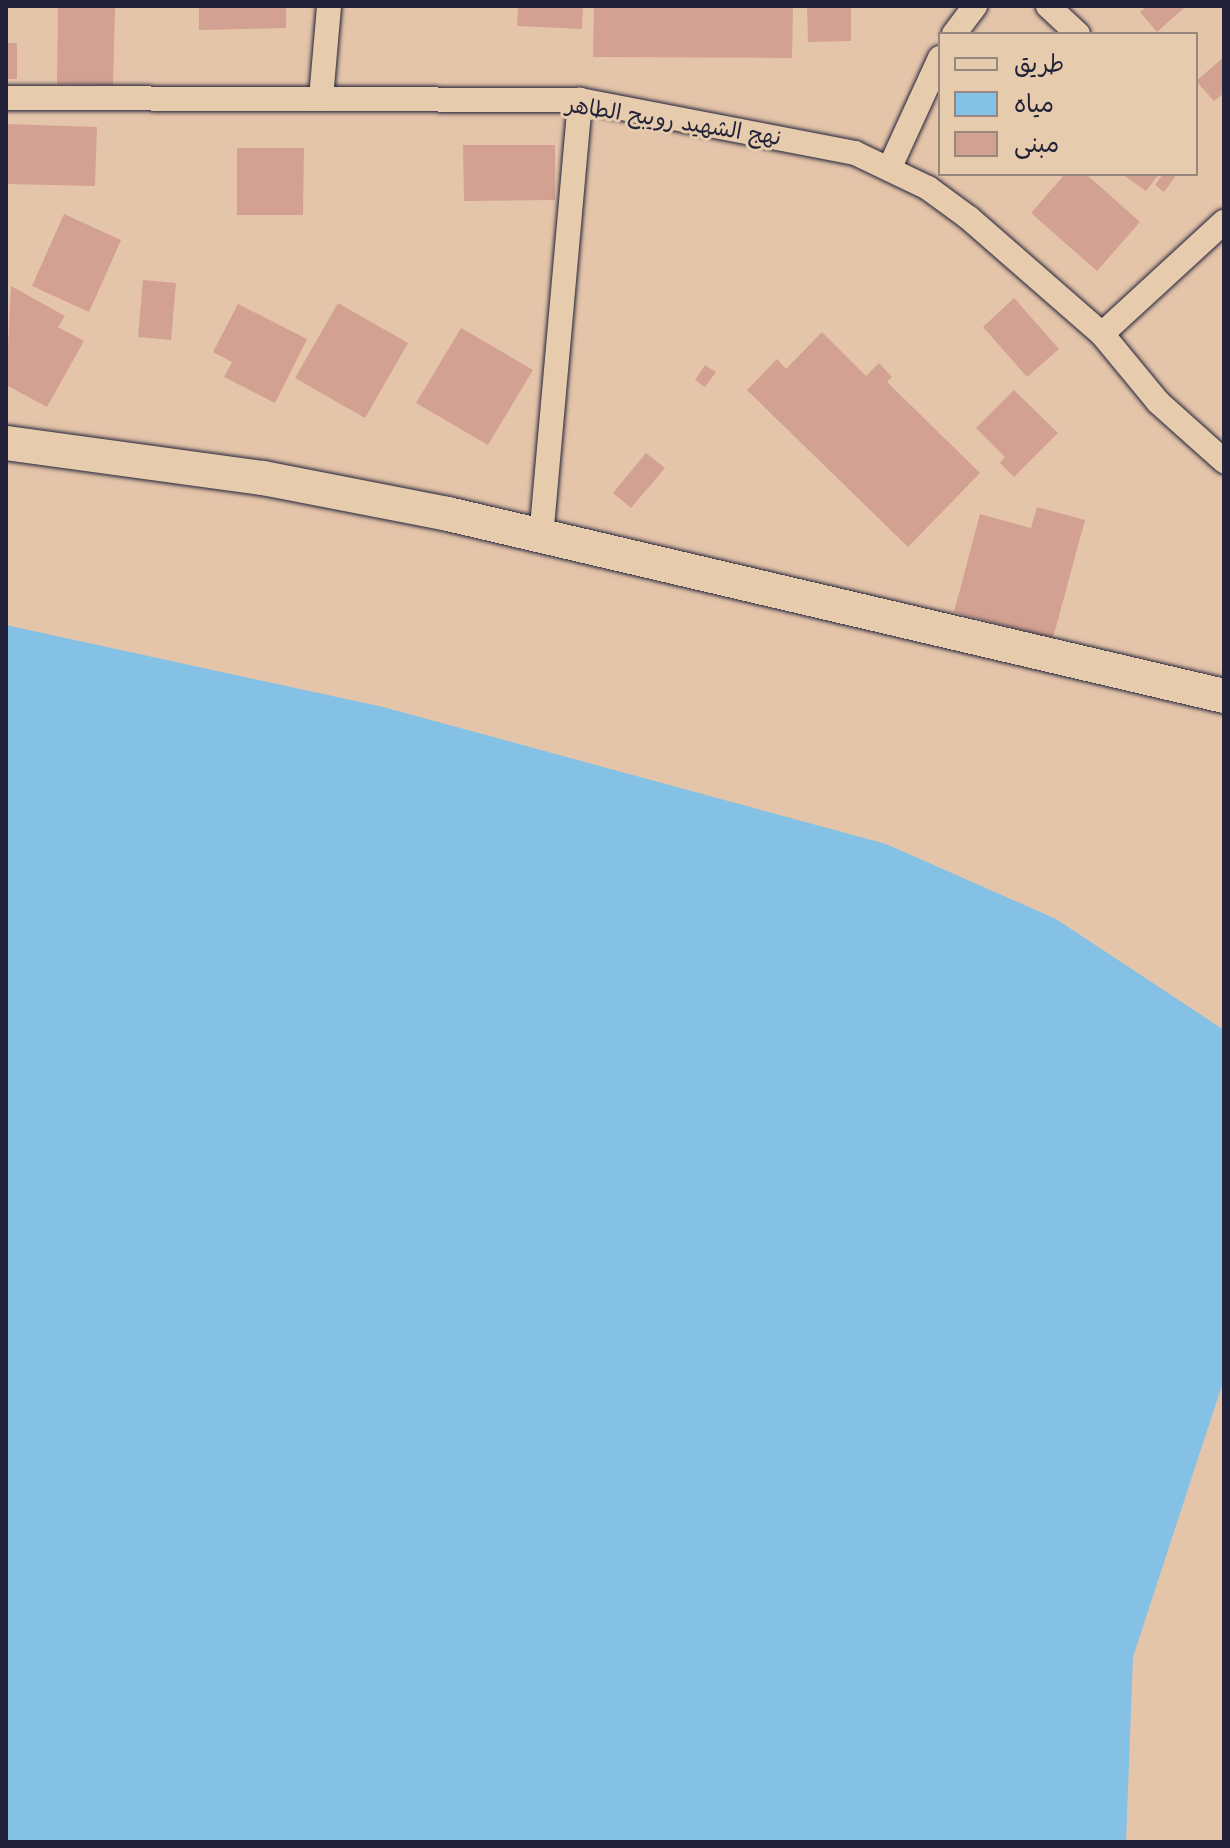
<!DOCTYPE html>
<meta charset="utf-8">
<style>
body{margin:0}
#map{position:relative;width:1230px;height:1848px;overflow:hidden;background:#e5c5a9;font-family:"Playpen Sans","Playpen Sans Arabic",sans-serif}
div>[style]{position:absolute}
[style*='--x']{left:calc(var(--x)*1px);top:calc(var(--y)*1px);width:calc(var(--w)*1px);rotate:calc(var(--a)*1deg)}
.water>*{inset:0;background:#84c1e4}
.building>*{inset:0;background:#d3a191}
.roads{filter:drop-shadow(0 0 2px #22223b) drop-shadow(0 0 2px #22223b)}
.street>*{height:24px;margin:-12px;padding:0 12px;transform-origin:12px;border-radius:12px;background:#e6cbad}
.secondary>*{height:34px;margin:-17px;padding:0 17px;transform-origin:17px;border-radius:17px;background:#e6cbad}
span{translate:-50% -50%;white-space:nowrap;text-align:center;line-height:1.15;-webkit-text-stroke:6px #e6cbad;paint-order:stroke}
.street-label{font-size:22px;color:#22223b}
.frame{position:absolute;inset:0;border:8px solid #22223b;pointer-events:none}
.legend{position:absolute;left:938px;top:32px;width:260px;height:144px;box-sizing:border-box;background:#e6cbad;border:2px solid #98877f;margin:0;padding:10px 14px;list-style:none;font-size:24px;color:#22223b}
.legend li{display:flex;align-items:center;gap:16px;height:40px}
.legend b{width:40px;border:2px solid #98877f}
</style>
<div id="map">
<div class="water">
<div style="clip-path:polygon(6px 625px,383px 707px,886px 844px,1056px 919px,1224px 1030px,1224px 1379px,1133px 1657px,1126px 1842px,6px 1842px)"></div>
</div>
<div class="building">
<div style="clip-path:polygon(58px 6px,115px 6px,113px 85px,57px 84px)"></div>
<div style="clip-path:polygon(199px 6px,286px 6px,286px 28px,199px 30px)"></div>
<div style="clip-path:polygon(518px 6px,583px 6px,582px 29px,517px 26px)"></div>
<div style="clip-path:polygon(594px 6px,793px 6px,792px 58px,593px 57px)"></div>
<div style="clip-path:polygon(807px 6px,851px 6px,851px 41px,808px 42px)"></div>
<div style="clip-path:polygon(1148px 6px,1186px 6px,1157px 32px,1140px 12px)"></div>
<div style="clip-path:polygon(6px 43px,17px 43px,17px 79px,6px 79px)"></div>
<div style="clip-path:polygon(1224px 57px,1224px 93px,1214px 101px,1196px 81px)"></div>
<div style="clip-path:polygon(6px 124px,97px 127px,95px 186px,6px 184px)"></div>
<div style="clip-path:polygon(463px 145px,555px 145px,555px 200px,464px 201px)"></div>
<div style="clip-path:polygon(237px 148px,304px 148px,303px 215px,237px 215px)"></div>
<div style="clip-path:polygon(1065px 174px,1086px 174px,1140px 222px,1097px 271px,1031px 213px)"></div>
<div style="clip-path:polygon(1122px 174px,1159px 174px,1146px 191px)"></div>
<div style="clip-path:polygon(1163px 174px,1177px 174px,1164px 192px,1155px 185px)"></div>
<div style="clip-path:polygon(64px 214px,121px 240px,89px 312px,32px 286px)"></div>
<div style="clip-path:polygon(143px 280px,176px 283px,171px 340px,138px 337px)"></div>
<div style="clip-path:polygon(11px 286px,65px 316px,58px 327px,84px 341px,47px 407px,6px 385px)"></div>
<div style="clip-path:polygon(1014px 298px,1059px 349px,1027px 377px,983px 327px)"></div>
<div style="clip-path:polygon(338px 303px,408px 343px,365px 418px,295px 378px)"></div>
<div style="clip-path:polygon(238px 304px,307px 339px,275px 403px,224px 377px,232px 362px,213px 352px)"></div>
<div style="clip-path:polygon(461px 328px,533px 370px,488px 445px,416px 403px)"></div>
<div style="clip-path:polygon(822px 332px,866px 376px,879px 363px,892px 377px,887px 382px,980px 473px,908px 547px,747px 390px,777px 359px,786px 369px)"></div>
<div style="clip-path:polygon(705px 365px,716px 372px,705px 387px,695px 380px)"></div>
<div style="clip-path:polygon(1014px 390px,1058px 433px,1014px 477px,1000px 463px,1005px 457px,976px 428px)"></div>
<div style="clip-path:polygon(646px 453px,665px 468px,631px 508px,613px 493px)"></div>
<div style="clip-path:polygon(1037px 507px,1085px 520px,1053px 638px,954px 612px,980px 514px,1031px 528px)"></div>
</div>
<div class="roads">
<div class="street">
<div style="--x:1048;--y:6;--w:41;--a:43"></div>
<div style="--x:954;--y:34;--w:35;--a:-53"></div>
<div style="--x:6;--y:98;--w:574;--a:0.2"></div>
<div style="--x:580;--y:100;--w:280;--a:10.9"></div>
<div style="--x:855;--y:153;--w:81;--a:25.6"></div>
<div style="--x:928;--y:188;--w:51;--a:36.2"></div>
<div style="--x:969;--y:218;--w:176;--a:41.1"></div>
<div style="--x:1102;--y:334;--w:88;--a:50.5"></div>
<div style="--x:1158;--y:402;--w:89;--a:41.8"></div>
<div style="--x:321;--y:98;--w:92;--a:-85"></div>
<div style="--x:890;--y:167;--w:120;--a:-65.4"></div>
<div style="--x:1102;--y:334;--w:166;--a:-42.6"></div>
<div style="--x:541;--y:538;--w:440;--a:-84.9"></div>
</div>
<div class="secondary">
<div style="--x:6;--y:443;--w:259;--a:7.8"></div>
<div style="--x:263;--y:478;--w:188;--a:11"></div>
<div style="--x:448;--y:514;--w:797;--a:13.2"></div>
</div>
</div>
<div class="street-label">
<span style="left:674px;top:119px;rotate:9deg">نهج الشهيد رويبح الطاهر</span>
</div>
<div class="frame"></div>
<ul class="legend">
<li><b style="height:10px;background:#e6cbad"></b>طريق</li>
<li><b style="height:22px;background:#84c1e4"></b>مياه</li>
<li><b style="height:22px;background:#d3a191"></b>مبنى</li>
</ul>
</div>
